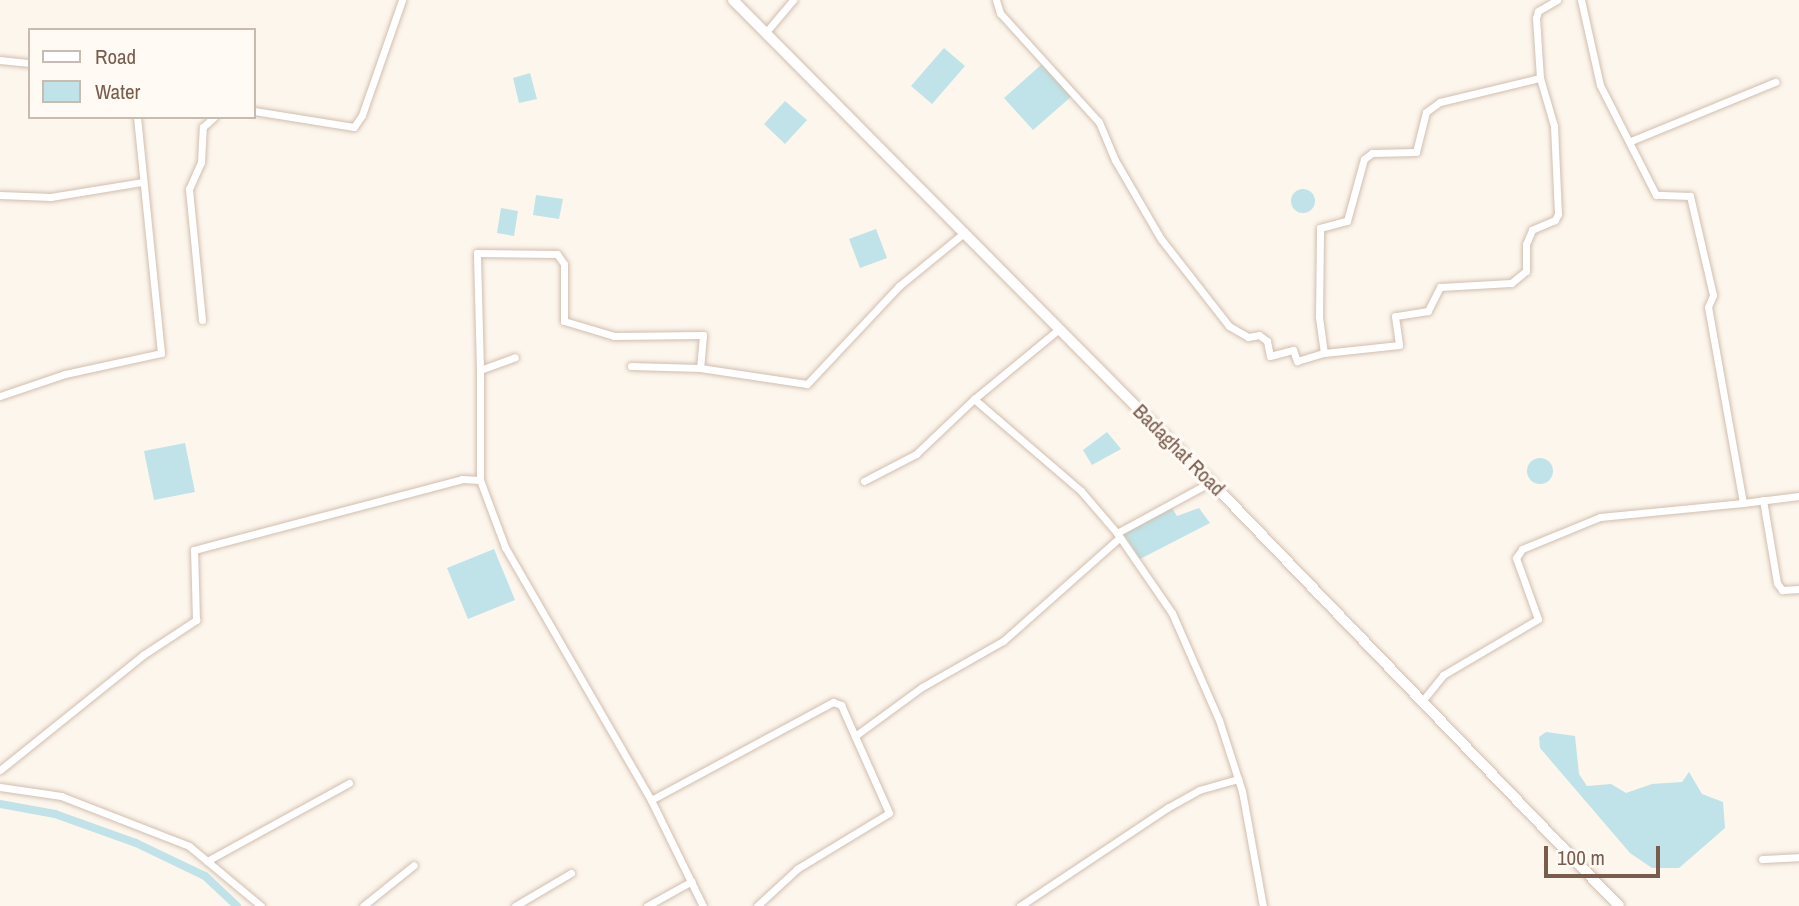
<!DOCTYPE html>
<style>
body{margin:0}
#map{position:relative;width:1799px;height:906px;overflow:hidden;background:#fdf6ec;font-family:"Archivo Narrow",sans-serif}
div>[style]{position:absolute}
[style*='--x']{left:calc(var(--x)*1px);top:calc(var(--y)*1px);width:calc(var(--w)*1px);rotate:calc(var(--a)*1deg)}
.water>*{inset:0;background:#bfe3e8}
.round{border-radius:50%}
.canal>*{height:8px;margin:-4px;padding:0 4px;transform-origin:4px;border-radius:4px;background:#bfe3e8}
.roads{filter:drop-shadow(0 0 2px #d1beb0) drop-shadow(0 0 2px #d1beb0)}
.street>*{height:7px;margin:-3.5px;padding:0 3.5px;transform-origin:3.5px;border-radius:3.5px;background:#fff}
.secondary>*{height:10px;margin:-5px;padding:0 5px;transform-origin:5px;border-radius:5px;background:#fff}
span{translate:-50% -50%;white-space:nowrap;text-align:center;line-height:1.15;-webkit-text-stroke:7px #fffaf3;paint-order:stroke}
.street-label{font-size:21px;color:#7a5c4d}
.legend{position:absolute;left:28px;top:28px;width:228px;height:91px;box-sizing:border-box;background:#fffaf3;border:2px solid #cabbb1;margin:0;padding:9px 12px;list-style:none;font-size:21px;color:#7a5c4d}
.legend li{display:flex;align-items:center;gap:14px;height:35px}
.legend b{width:35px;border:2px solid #cabbb1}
.scale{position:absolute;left:1544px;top:846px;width:116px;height:32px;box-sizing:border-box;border:4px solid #7a5c4d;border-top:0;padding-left:9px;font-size:21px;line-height:24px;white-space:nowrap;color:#7a5c4d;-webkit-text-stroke:5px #fffaf3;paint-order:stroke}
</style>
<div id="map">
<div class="water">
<div style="clip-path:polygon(944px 48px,965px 66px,932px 104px,911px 86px)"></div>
<div style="clip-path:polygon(1042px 64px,1072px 96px,1033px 130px,1004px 98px)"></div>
<div style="clip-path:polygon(530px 73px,537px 99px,519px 103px,513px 78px)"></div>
<div style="clip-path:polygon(785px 101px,807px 120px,785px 144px,764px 124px)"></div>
<div class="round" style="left:1291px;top:189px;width:24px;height:24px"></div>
<div style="clip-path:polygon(536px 195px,563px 199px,559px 219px,533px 215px)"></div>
<div style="clip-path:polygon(501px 208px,518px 211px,514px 236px,497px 233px)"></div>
<div style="clip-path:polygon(876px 229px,887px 258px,860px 268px,849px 239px)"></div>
<div style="clip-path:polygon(1107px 432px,1121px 449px,1092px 465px,1083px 450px)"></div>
<div style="clip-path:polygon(185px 443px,195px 492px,154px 500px,144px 451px)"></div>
<div class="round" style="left:1527px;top:458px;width:26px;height:26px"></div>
<div style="clip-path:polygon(1172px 508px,1177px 516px,1199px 508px,1210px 523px,1140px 559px,1123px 533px)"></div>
<div style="clip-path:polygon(494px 549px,515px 600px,468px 619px,447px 568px)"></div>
<div style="clip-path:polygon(1546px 732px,1575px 736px,1579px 774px,1587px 786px,1611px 784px,1626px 793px,1652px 784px,1682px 782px,1689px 772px,1702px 794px,1723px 802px,1725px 828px,1679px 868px,1652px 868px,1630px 853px,1540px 748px,1539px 737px)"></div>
</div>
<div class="canal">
<div style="--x:0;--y:804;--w:56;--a:10.3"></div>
<div style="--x:55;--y:814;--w:86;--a:19.7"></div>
<div style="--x:136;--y:843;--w:76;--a:25.6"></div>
<div style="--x:205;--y:876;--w:44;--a:43.2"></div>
</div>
<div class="roads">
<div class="street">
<div style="--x:996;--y:0;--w:14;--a:73"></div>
<div style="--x:1000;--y:13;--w:147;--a:47.8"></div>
<div style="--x:1099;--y:122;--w:41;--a:67.2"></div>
<div style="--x:1115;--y:160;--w:91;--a:59.8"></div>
<div style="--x:1161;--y:239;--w:110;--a:52"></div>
<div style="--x:1229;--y:326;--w:22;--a:30"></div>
<div style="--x:1248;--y:337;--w:11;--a:-10"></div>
<div style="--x:1259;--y:335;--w:10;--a:37"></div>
<div style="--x:1267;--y:341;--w:15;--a:79"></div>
<div style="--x:1270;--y:356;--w:24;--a:-15"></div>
<div style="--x:1293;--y:350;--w:12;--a:70"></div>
<div style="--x:1297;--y:361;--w:28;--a:-17"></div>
<div style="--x:766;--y:32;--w:42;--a:-49.8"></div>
<div style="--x:0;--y:60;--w:30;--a:6"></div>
<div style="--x:1540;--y:78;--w:50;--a:73.7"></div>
<div style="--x:1554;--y:126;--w:88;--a:87.4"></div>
<div style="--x:1558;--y:214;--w:7;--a:117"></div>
<div style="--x:1555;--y:220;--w:25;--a:157"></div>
<div style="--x:1532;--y:230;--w:15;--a:113"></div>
<div style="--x:1526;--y:244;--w:27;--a:90"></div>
<div style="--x:1526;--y:271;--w:19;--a:141"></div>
<div style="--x:1511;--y:283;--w:71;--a:176.8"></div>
<div style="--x:1440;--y:287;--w:27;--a:117"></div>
<div style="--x:1428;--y:311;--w:33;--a:171"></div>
<div style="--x:1395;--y:316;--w:29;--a:82"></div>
<div style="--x:1399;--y:345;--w:75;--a:173.9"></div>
<div style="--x:1324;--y:353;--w:37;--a:-98"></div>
<div style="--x:1319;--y:316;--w:88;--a:-89.3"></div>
<div style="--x:1320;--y:228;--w:28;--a:-15"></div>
<div style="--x:1347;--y:221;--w:64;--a:-74.7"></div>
<div style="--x:1364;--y:159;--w:10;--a:-37"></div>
<div style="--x:1372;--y:153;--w:44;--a:-1.3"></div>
<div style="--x:1416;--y:152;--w:41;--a:-76"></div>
<div style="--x:1426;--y:112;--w:17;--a:-36"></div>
<div style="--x:1440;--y:102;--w:103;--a:-13.5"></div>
<div style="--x:1540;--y:78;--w:60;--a:-93.8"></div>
<div style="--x:1536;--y:18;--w:7;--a:-74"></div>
<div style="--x:1538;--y:11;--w:22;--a:-30"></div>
<div style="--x:254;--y:111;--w:101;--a:9.1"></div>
<div style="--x:354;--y:127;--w:14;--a:-56"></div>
<div style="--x:362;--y:115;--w:122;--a:-70.8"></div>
<div style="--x:1631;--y:141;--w:156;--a:-22.3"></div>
<div style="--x:0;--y:195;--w:51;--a:2.2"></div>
<div style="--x:51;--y:197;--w:93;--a:-9.3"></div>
<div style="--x:202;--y:320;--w:132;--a:-95.7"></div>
<div style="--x:189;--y:189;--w:30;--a:-66"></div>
<div style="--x:201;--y:162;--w:35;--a:-87"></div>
<div style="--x:203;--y:127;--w:15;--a:-42"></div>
<div style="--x:1059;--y:329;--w:110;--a:140.5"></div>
<div style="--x:974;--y:399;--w:141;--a:40.7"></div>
<div style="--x:1081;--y:491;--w:55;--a:49.4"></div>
<div style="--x:1117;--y:533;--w:97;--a:55.5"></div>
<div style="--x:1172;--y:613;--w:117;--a:66.3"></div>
<div style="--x:1219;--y:720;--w:75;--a:72.1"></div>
<div style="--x:1242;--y:791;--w:117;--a:79.7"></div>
<div style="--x:631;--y:366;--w:69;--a:1.7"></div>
<div style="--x:700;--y:368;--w:108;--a:8.5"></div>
<div style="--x:807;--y:384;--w:134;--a:-46.8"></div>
<div style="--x:899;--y:286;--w:85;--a:-39.3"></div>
<div style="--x:480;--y:370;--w:117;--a:-91.5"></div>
<div style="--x:477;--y:253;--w:80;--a:0.7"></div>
<div style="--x:557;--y:254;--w:12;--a:55"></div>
<div style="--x:564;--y:264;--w:57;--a:90"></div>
<div style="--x:564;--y:321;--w:52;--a:16.7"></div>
<div style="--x:614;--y:336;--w:89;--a:-0.6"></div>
<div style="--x:703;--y:335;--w:33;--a:95"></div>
<div style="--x:0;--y:396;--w:69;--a:-18.7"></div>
<div style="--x:65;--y:374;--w:98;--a:-12.3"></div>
<div style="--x:161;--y:353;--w:237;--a:-95.8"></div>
<div style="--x:480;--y:480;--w:72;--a:69.5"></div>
<div style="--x:505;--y:547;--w:292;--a:60"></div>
<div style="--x:651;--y:800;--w:118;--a:63.9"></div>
<div style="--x:864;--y:481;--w:59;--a:-27.4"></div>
<div style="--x:916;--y:454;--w:81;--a:-43.5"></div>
<div style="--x:1763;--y:500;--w:84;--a:80.4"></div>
<div style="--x:1777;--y:583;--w:9;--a:54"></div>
<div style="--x:1782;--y:590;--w:17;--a:-3"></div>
<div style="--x:1743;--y:503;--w:56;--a:-7.1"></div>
<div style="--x:1117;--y:533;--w:107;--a:-28.5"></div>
<div style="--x:1423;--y:700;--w:32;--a:-51"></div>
<div style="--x:1443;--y:675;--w:110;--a:-30.5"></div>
<div style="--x:1538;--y:619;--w:65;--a:-109.8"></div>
<div style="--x:1516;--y:558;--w:11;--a:-56"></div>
<div style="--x:1522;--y:549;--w:84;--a:-22.3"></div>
<div style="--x:1600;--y:517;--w:144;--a:-5.6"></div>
<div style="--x:1743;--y:503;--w:199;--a:-100.1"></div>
<div style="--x:1708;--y:307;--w:13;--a:-67"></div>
<div style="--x:1713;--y:295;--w:102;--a:-103.1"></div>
<div style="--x:1690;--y:196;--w:34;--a:-178"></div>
<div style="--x:1656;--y:195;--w:123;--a:-117"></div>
<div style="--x:1600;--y:85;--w:87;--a:-102.6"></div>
<div style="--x:855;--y:736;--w:83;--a:-36.2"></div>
<div style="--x:922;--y:687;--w:93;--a:-29.6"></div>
<div style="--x:1003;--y:641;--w:155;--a:-41.6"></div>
<div style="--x:0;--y:770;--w:184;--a:-38.8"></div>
<div style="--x:143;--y:655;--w:64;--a:-33.4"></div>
<div style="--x:196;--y:620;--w:70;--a:-91.6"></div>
<div style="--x:194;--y:550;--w:277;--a:-14.8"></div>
<div style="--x:462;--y:479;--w:18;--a:3"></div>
<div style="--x:480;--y:480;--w:110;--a:-90"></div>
<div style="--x:480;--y:370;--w:37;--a:-20"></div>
<div style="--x:0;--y:787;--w:62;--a:8.4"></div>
<div style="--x:61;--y:796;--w:137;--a:21.3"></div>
<div style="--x:189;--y:846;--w:94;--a:39.8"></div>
<div style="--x:651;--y:800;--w:207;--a:-28.3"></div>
<div style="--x:833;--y:702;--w:9;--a:21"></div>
<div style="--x:841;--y:705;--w:118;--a:66"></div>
<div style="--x:889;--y:813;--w:108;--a:148.7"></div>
<div style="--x:797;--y:869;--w:54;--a:137.2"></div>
<div style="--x:1762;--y:859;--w:37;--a:-3"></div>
<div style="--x:207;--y:861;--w:162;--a:-28.8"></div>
<div style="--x:363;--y:906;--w:65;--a:-38.8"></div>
<div style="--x:515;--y:906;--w:65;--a:-30.5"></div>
<div style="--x:647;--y:906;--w:51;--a:-29.1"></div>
<div style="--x:1020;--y:906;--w:177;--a:-33.7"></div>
<div style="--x:1167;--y:808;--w:37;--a:-29"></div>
<div style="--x:1199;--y:790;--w:41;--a:-15.8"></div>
</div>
<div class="secondary">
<div style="--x:733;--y:0;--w:679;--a:45.24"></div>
<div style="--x:1211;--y:482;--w:588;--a:46.1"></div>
</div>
</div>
<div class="street-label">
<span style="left:1179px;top:450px;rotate:45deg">Badaghat Road</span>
</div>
<ul class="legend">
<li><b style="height:9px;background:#fff"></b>Road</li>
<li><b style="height:19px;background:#bfe3e8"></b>Water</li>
</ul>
<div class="scale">100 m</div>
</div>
